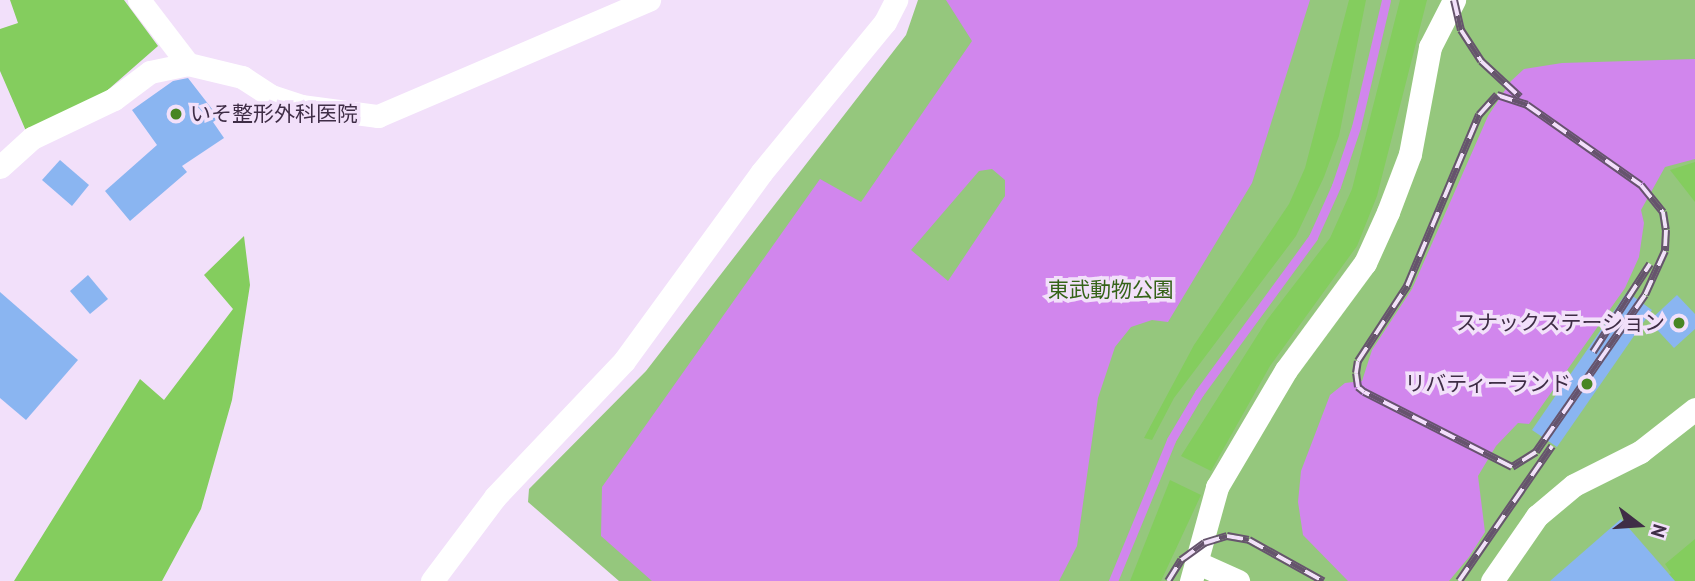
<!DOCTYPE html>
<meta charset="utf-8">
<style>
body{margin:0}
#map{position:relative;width:1695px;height:581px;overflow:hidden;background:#f2e0fa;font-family:"PT Sans","Noto Sans JP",sans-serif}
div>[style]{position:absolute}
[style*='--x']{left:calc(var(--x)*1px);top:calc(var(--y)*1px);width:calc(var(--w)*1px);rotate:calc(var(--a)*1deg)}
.green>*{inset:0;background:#95c77d}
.forest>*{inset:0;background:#84cd5e}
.water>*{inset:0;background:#d186ed}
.stream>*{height:9px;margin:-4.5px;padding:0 4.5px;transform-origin:4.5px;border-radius:4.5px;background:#d186ed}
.building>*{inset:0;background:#8ab5f1}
.street>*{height:23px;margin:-11.5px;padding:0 11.5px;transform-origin:11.5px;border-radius:11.5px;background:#fff}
.rail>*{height:8px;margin-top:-4px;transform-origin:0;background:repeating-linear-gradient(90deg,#f2e0fa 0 16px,#66546d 0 32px);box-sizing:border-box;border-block:2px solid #66546d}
.dots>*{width:19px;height:19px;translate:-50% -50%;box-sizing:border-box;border:4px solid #f2e0fa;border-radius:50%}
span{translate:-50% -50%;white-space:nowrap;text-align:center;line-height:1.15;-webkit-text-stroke:7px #f2e0fa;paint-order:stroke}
.poi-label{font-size:21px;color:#3f2d46}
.left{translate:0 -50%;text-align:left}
.right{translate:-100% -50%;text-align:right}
.park-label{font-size:21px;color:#356319}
.north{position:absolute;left:1604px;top:490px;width:70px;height:70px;-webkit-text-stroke:5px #f2e0fa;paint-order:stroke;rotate:107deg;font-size:19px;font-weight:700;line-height:28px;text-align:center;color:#3f2d46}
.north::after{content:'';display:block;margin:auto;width:24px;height:32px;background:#3f2d46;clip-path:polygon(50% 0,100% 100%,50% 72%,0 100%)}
</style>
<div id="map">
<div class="green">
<div style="clip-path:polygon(918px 0,1695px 0,1695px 581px,619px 581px,528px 502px,529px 489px,646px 371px,906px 35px)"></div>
</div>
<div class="forest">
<div style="clip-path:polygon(10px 0,124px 0,158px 46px,102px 95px,26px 131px,0 71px,0 29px,18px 23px)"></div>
<div style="clip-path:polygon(1349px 0,1366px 0,1339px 136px,1324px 177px,1296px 236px,1174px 398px,1152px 440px,1144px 438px,1194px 345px,1289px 204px,1305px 168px)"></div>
<div style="clip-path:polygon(1400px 0,1427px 0,1377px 196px,1357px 246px,1270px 366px,1211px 471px,1181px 456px,1267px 320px,1330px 238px,1352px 189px)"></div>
<div style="clip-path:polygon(1695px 162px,1695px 202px,1670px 170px)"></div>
<div style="clip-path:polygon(244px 236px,250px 285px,232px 400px,201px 509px,162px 581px,14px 581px,140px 379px,164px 400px,233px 309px,204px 275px)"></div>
<div style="clip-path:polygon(1170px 480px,1201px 495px,1161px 581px,1130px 581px)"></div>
<div style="clip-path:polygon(1695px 539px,1695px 581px,1662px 581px,1671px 573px,1665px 564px)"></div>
</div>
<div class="water">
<div style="clip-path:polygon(evenodd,946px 0,1310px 0,1252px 183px,1168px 322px,1152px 320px,1131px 327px,1115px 347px,1098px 398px,1077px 546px,1059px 581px,652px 581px,601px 536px,602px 487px,820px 179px,861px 202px,972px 41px,946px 0,992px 169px,1005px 180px,1005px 196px,948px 281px,911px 250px,979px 171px,992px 169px)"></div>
<div style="clip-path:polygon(1695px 59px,1695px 159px,1665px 167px,1641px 210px,1644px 223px,1639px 257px,1625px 288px,1529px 424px,1518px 423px,1496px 446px,1478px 476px,1485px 532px,1469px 557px,1449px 581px,1348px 581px,1303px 535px,1298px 502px,1301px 471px,1330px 395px,1345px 383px,1362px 381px,1372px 350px,1412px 289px,1488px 116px,1511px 81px,1524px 69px,1562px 63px)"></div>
</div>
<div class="stream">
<div style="--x:1113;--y:581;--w:152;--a:-67.6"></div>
<div style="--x:1171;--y:440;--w:55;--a:-59.2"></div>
<div style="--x:1199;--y:393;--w:193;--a:-53.8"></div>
<div style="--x:1313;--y:237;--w:56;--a:-65.7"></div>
<div style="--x:1336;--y:186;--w:62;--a:-71.3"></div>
<div style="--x:1356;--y:127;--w:130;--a:-76.7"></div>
</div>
<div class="building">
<div style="clip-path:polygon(188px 78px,219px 118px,213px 122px,224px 138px,182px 166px,187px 172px,130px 221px,105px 191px,157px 145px,132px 110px,173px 81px)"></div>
<div style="clip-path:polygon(60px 160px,89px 185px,72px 206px,42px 180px)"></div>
<div style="clip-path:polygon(88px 275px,108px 299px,90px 314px,70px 291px)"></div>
<div style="clip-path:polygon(0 292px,78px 360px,26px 420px,0 398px)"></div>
<div style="clip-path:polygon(1627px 292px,1652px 310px,1557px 447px,1532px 430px)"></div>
<div style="clip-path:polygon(1677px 295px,1695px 314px,1695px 329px,1674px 348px,1649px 321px)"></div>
<div style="clip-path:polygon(1621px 519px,1675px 581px,1550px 581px)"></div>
</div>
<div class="street">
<div style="--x:139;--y:0;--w:81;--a:52.6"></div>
<div style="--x:0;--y:167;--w:43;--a:-42.2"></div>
<div style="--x:32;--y:138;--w:91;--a:-25.4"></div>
<div style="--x:114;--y:99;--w:45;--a:-36.9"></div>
<div style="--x:150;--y:72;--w:39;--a:-12"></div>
<div style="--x:188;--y:64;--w:56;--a:13.5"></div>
<div style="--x:242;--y:77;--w:35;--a:33"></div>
<div style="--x:271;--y:96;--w:32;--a:18"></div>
<div style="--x:301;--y:106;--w:78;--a:7.4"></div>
<div style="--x:378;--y:116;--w:295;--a:-23.2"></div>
<div style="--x:1198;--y:563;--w:44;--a:24.2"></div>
<div style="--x:432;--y:581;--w:105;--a:-53.1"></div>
<div style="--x:495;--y:497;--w:187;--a:-46.5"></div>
<div style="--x:624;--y:361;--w:233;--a:-53.9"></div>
<div style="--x:761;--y:173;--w:195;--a:-50.6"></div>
<div style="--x:885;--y:22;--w:25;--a:-63"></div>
<div style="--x:1191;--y:581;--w:98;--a:-74.5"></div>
<div style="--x:1217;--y:487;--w:136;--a:-59.5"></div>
<div style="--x:1286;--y:370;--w:133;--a:-53.6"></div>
<div style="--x:1365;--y:263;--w:56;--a:-65.7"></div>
<div style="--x:1388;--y:212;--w:62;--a:-69.2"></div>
<div style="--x:1410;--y:154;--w:109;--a:-79.4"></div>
<div style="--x:1430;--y:47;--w:53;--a:-62.9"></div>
<div style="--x:1492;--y:581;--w:79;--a:-55.3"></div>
<div style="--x:1537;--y:516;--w:48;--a:-40"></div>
<div style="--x:1574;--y:485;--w:74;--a:-26.6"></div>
<div style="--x:1640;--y:452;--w:70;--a:-38"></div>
</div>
<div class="rail">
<div style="--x:1454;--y:0;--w:31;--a:77"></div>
<div style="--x:1461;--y:30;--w:37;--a:57"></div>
<div style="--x:1481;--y:61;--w:53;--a:42.7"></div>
<div style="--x:1497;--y:95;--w:32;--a:18"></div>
<div style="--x:1527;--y:105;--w:139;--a:35.1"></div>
<div style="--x:1641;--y:185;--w:35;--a:51"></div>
<div style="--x:1663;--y:212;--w:18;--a:81"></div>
<div style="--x:1666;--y:230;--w:21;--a:93"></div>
<div style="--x:1665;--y:251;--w:48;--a:114.4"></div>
<div style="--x:1645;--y:295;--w:191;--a:124.8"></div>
<div style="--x:1536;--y:452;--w:28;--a:148"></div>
<div style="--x:1512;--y:467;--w:166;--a:-153.1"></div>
<div style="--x:1364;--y:392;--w:8;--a:-140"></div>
<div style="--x:1358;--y:387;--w:14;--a:-98"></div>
<div style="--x:1356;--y:373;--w:12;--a:-81"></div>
<div style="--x:1358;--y:361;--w:90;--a:-56.8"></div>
<div style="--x:1407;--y:286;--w:186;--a:-67.2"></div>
<div style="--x:1479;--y:115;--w:27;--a:-48"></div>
<div style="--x:1593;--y:352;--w:105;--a:-57.1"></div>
<div style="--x:1168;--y:581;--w:25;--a:-58"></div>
<div style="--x:1181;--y:560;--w:29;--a:-36"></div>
<div style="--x:1204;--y:543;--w:24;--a:-17"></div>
<div style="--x:1227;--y:536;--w:22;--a:10"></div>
<div style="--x:1249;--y:540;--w:85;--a:29"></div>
<div style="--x:1459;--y:581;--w:164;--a:-55.4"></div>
</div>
<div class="dots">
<div style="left:176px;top:114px;background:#488624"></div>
<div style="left:1679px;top:323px;background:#488624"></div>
<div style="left:1587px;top:384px;background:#488624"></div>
</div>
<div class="poi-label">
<span class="left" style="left:190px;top:114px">いそ整形外科医院</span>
<span class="right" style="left:1665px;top:323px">スナックステーション</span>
<span class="right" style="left:1571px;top:384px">リバティーランド</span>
</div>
<div class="park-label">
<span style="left:1111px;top:290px">東武動物公園</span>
</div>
<div class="north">N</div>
</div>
